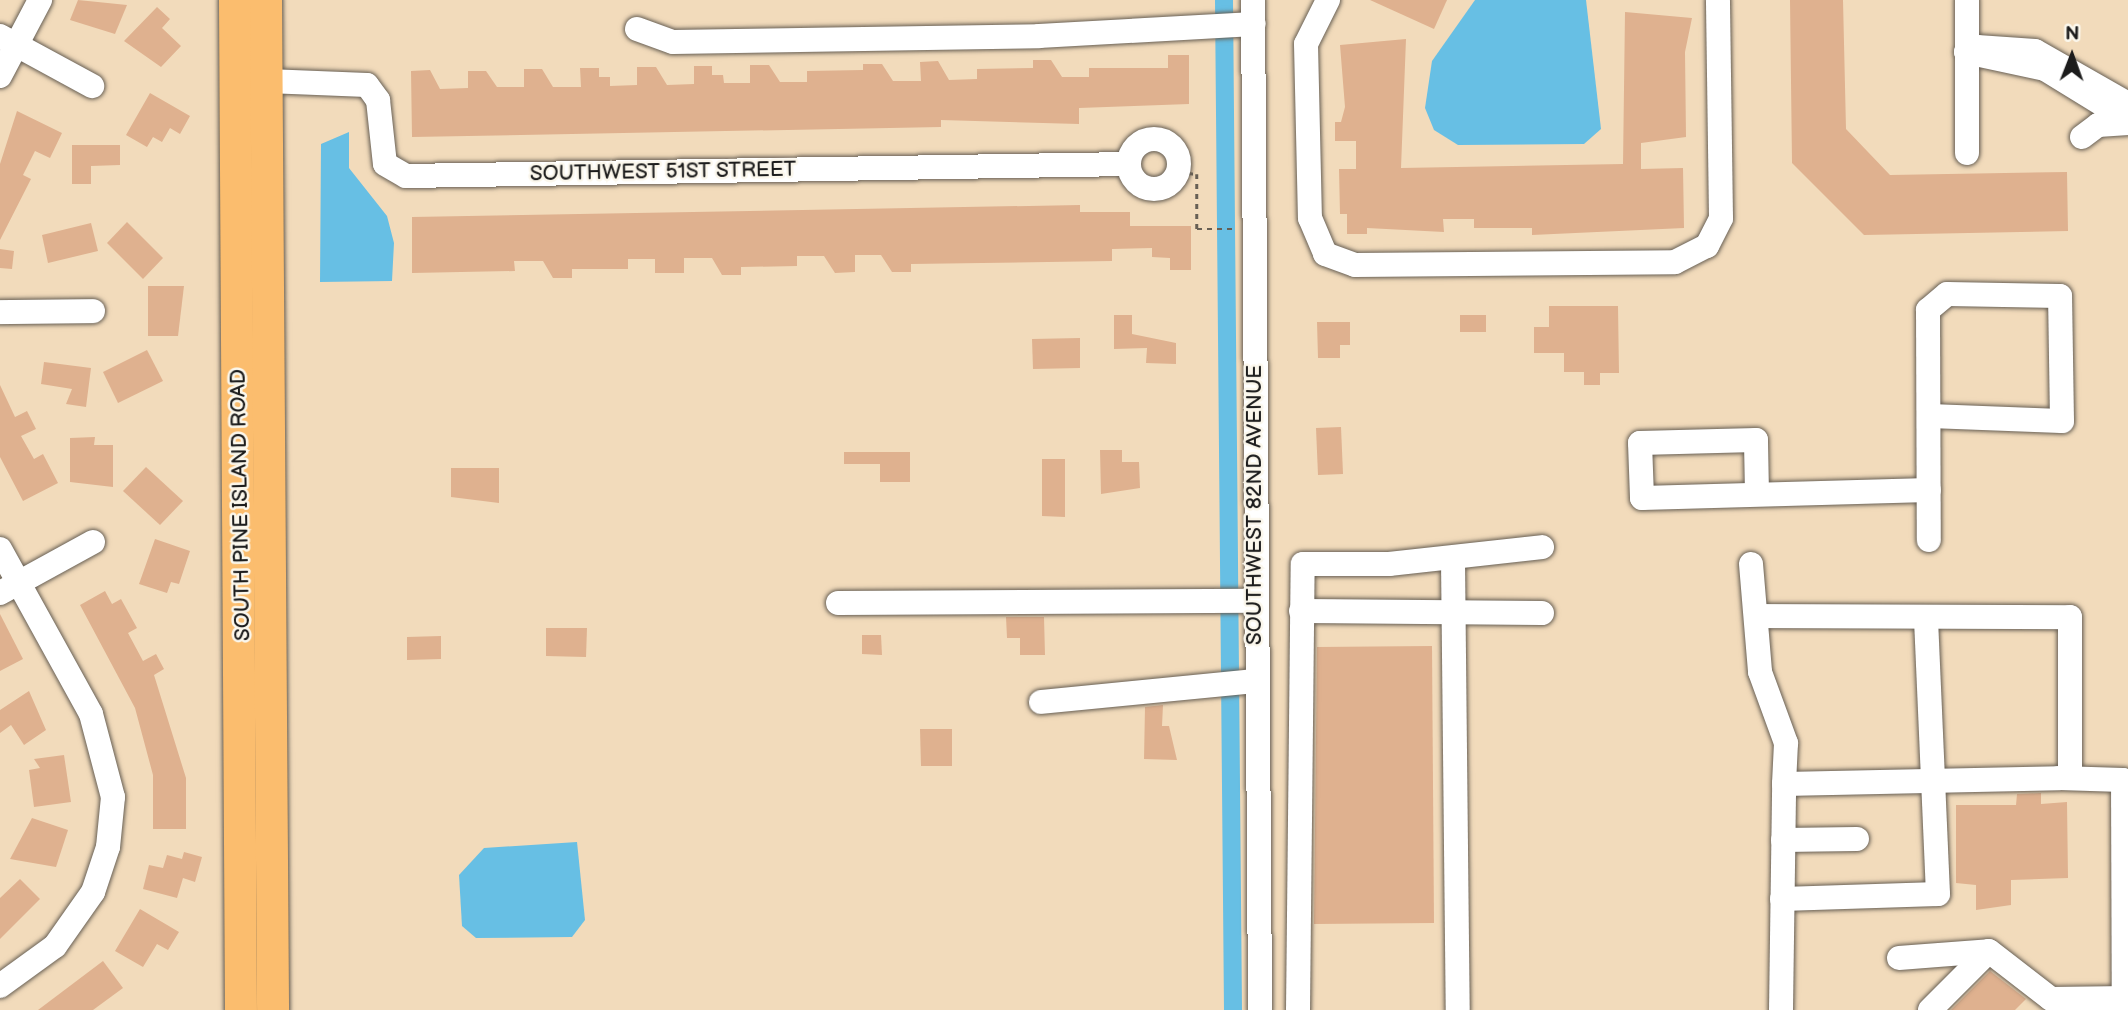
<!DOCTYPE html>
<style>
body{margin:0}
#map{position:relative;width:2128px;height:1010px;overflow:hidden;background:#f2dbbb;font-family:"Balsamiq Sans",sans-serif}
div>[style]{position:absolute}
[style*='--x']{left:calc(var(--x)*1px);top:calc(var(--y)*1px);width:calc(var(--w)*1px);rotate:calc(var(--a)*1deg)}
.water>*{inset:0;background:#67bfe4}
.canal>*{height:18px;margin:-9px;padding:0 9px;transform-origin:9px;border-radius:9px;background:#67bfe4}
.building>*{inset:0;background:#dfb18f}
.path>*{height:2.5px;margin-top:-1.25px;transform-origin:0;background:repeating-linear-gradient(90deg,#675f54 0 5px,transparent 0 10px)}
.roads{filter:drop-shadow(0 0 2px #675f54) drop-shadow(0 0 2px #675f54)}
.minor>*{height:24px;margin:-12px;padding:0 12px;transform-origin:12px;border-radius:12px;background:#fff}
.minor>.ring{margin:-12px;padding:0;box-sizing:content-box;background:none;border:24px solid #fff;border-radius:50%}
.major>*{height:32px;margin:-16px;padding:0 16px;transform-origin:16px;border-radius:16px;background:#fbbd6e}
span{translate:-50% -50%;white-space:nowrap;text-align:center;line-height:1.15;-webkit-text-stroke:5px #fbf7ec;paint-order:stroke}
.street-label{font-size:21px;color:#1c1c1c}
.north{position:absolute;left:2037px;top:21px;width:70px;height:70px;-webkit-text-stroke:5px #fbf7ec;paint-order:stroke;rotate:1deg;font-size:19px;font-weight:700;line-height:28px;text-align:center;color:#1c1c1c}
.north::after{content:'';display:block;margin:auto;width:24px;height:32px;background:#1c1c1c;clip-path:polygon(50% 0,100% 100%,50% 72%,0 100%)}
</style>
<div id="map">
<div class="water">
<div style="clip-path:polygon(1475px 0,1586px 0,1601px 129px,1584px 144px,1458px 145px,1434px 130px,1425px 108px,1432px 61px)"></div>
<div style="clip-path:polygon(349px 132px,349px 168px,387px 216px,394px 243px,392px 281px,320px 282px,321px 144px)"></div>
<div style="clip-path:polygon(577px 842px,585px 920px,572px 937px,476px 938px,462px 926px,459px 875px,484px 848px)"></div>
</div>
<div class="canal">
<div style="--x:1224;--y:0;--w:1010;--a:89.49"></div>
</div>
<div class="building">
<div style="clip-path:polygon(78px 0,127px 5px,115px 34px,70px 20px)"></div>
<div style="clip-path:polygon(1370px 0,1447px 0,1434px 29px)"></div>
<div style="clip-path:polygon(1790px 0,1843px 0,1846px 129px,1890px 175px,2067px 172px,2068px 231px,1864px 235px,1792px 163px)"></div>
<div style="clip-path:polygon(157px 7px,170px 19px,162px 28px,181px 46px,161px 67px,124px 41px)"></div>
<div style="clip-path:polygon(1625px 12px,1692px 18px,1685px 52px,1686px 137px,1641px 143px,1641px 169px,1683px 168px,1684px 228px,1532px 235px,1532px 228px,1474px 228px,1474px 219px,1443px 219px,1444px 232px,1367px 228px,1367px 234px,1347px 234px,1347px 214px,1340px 214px,1339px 169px,1356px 169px,1356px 141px,1335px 141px,1335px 122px,1341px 122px,1345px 107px,1340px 45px,1406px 39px,1401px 168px,1623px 164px)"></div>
<div style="clip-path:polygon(1168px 55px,1189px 55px,1189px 104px,1079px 108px,1079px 124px,941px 120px,941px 127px,412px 137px,411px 71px,430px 70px,440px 89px,468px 88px,468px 71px,486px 71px,497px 87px,524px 87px,524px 69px,542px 69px,553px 87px,581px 87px,580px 68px,599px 68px,599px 77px,610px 77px,610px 86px,637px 85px,637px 67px,656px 67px,667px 85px,694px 84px,694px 66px,712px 66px,712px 75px,723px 75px,724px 83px,750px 83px,750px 65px,769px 65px,780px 82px,807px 82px,807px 71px,863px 70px,863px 64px,882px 64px,893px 81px,921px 81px,920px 62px,938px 61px,949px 80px,977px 79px,977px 69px,1033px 68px,1033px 60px,1051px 60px,1062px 77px,1089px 77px,1089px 68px,1168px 68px)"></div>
<div style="clip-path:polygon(150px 93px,190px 116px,180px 134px,170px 128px,162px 142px,153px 137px,147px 147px,126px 135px)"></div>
<div style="clip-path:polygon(17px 111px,62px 133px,50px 158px,35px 151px,23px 175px,31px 179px,0 240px,0 164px)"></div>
<div style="clip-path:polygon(72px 145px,120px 145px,120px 165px,91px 166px,91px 184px,72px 184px)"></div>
<div style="clip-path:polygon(1080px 205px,1080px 212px,1130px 212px,1130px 226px,1191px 226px,1191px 270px,1170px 270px,1170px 258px,1152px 257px,1152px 248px,1112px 249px,1112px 261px,911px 264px,911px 272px,892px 272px,881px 255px,855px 255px,855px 272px,835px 273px,824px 256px,797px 256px,797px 266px,741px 267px,741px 275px,722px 275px,712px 258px,684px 258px,684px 273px,655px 273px,655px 259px,628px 259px,628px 269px,572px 269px,572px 278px,553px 278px,543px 261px,514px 261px,515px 271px,412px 273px,412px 217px)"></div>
<div style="clip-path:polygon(127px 222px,163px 258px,143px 279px,107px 243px)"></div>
<div style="clip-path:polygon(91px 223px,98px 251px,48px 263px,42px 235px)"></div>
<div style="clip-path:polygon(0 249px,14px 251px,12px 269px,0 268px)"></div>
<div style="clip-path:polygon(148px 286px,184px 286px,178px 336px,148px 336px)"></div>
<div style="clip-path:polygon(1549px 306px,1618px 306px,1619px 373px,1600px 373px,1600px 385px,1584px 385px,1584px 372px,1564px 372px,1564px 353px,1534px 353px,1534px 327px,1549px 327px)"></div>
<div style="clip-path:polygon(1114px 315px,1132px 315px,1132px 334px,1176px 343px,1176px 364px,1146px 363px,1147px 348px,1114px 349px)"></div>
<div style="clip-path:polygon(1460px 315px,1486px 315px,1486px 332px,1460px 332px)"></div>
<div style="clip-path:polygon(1317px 322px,1350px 322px,1350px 345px,1340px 345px,1340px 358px,1318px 358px)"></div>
<div style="clip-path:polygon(1080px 338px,1080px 368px,1033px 369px,1032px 339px)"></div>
<div style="clip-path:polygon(147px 350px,163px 381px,118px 403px,103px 372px)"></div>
<div style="clip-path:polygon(44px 362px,91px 368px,86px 407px,66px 404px,72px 389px,41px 384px)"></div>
<div style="clip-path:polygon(0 385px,15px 417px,27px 411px,36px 429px,21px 436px,34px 459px,43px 454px,58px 483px,23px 501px,0 457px)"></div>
<div style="clip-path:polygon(1341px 427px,1343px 474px,1318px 475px,1316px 428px)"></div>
<div style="clip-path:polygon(95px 437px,94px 445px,113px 445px,113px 487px,70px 482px,70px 438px)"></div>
<div style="clip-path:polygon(1100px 450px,1122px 450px,1122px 462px,1139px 462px,1140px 488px,1101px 494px)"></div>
<div style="clip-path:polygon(844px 452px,910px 452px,910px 482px,880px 482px,880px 464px,844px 464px)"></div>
<div style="clip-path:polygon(1042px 459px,1065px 459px,1065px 517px,1042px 516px)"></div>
<div style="clip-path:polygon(146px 467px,183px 501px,160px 525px,123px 491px)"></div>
<div style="clip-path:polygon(451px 468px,499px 468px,499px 503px,451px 497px)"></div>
<div style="clip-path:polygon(155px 539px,190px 551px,179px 584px,171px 582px,167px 593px,139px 584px)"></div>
<div style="clip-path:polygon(105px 591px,112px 604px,121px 599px,137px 628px,128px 633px,143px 661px,156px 654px,164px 669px,154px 675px,186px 778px,186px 829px,153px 829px,153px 775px,135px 708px,80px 605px)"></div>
<div style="clip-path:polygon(0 614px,23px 659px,0 671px)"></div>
<div style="clip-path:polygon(1006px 617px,1044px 617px,1045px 655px,1020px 655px,1020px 638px,1007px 638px)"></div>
<div style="clip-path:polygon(546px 628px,587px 628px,586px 657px,546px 656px)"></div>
<div style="clip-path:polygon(862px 635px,881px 635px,882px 655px,862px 654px)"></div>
<div style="clip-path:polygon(441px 636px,441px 659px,407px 660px,407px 637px)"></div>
<div style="clip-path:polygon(1432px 646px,1434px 923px,1314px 924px,1317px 647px)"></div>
<div style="clip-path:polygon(29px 691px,46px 730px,24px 745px,11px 725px,0 733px,0 710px)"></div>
<div style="clip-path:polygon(1163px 705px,1162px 726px,1169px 726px,1177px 760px,1144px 759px,1145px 707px)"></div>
<div style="clip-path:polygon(920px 729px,952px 729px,952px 766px,921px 766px)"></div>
<div style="clip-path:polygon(64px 755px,71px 802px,34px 807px,29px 770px,40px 768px,34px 759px)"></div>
<div style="clip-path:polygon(2041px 793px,2041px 804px,2067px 802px,2068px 878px,2011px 880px,2011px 905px,1976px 910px,1976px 885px,1956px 883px,1956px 805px,2016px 805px,2017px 794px)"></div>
<div style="clip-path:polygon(32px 818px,68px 830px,56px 867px,10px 859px)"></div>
<div style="clip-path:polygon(184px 852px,202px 857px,195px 882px,183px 878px,177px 898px,143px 889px,149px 865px,163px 868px,167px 855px,182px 859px)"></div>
<div style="clip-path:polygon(20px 879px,40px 899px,0 939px,0 898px)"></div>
<div style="clip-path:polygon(140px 909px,179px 932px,168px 950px,157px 944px,143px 967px,115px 951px)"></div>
<div style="clip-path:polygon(103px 961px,123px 988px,93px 1010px,38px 1010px)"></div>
<div style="clip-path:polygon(1990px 971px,2026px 999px,2015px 1010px,1951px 1010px)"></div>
</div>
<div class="path">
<div style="--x:1188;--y:173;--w:9;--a:6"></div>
<div style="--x:1197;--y:174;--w:55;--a:90"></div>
<div style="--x:1197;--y:229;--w:37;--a:0"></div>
</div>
<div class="roads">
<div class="minor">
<div style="--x:1253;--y:0;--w:1010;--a:89.6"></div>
<div style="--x:1328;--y:0;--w:49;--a:116.6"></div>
<div style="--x:1306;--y:44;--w:174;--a:88.7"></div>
<div style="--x:1310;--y:218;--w:39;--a:67"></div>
<div style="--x:1325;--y:254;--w:32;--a:20"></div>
<div style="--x:1355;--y:265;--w:320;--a:-0.5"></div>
<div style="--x:1675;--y:262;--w:36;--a:-27"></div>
<div style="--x:1707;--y:246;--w:31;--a:-63"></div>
<div style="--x:1721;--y:218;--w:218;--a:-90.8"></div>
<div style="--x:1967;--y:0;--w:153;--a:90"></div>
<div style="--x:637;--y:29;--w:38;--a:20"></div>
<div style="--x:673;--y:42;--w:366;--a:-0.9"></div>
<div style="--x:1039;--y:36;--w:215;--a:-3.2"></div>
<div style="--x:0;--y:36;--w:105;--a:28.5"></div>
<div style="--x:0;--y:76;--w:86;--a:-62.2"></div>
<div style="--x:267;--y:81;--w:100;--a:2.3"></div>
<div style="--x:367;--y:85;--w:19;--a:54"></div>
<div style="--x:378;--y:100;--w:64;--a:83.8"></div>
<div style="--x:385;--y:164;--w:24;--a:30"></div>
<div style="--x:406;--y:176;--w:723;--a:-0.95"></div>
<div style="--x:2128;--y:104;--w:107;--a:-150.3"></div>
<div style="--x:2035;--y:51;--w:58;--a:-176.1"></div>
<div style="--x:1977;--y:47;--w:12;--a:156"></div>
<div style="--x:1966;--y:52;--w:81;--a:12.1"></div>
<div style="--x:2045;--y:69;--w:97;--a:31.6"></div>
<div style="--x:2082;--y:137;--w:20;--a:-37"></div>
<div style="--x:2098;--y:125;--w:30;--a:-4"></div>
<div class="ring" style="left:1129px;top:139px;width:26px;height:26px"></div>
<div style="--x:0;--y:312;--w:93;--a:-0.6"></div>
<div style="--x:1929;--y:416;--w:133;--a:2.2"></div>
<div style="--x:2062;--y:421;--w:125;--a:-90.9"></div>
<div style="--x:2060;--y:296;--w:113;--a:-179"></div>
<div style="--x:1947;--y:294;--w:25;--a:140"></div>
<div style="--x:1928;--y:310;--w:230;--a:89.8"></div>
<div style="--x:1757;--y:494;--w:54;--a:-91.1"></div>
<div style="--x:1756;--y:440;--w:116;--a:178.5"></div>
<div style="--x:1640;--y:443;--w:55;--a:87.9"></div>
<div style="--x:1642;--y:498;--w:287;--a:-1.6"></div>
<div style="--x:0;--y:549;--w:188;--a:61.1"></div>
<div style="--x:91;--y:714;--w:86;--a:75.2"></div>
<div style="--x:113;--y:797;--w:50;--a:95.7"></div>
<div style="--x:108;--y:847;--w:47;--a:108.4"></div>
<div style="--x:93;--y:892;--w:66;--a:125.1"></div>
<div style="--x:55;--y:946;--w:68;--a:144"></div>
<div style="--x:1453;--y:560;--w:450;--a:89.4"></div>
<div style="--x:1751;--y:564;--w:108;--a:85.2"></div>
<div style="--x:1760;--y:672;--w:76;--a:69.9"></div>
<div style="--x:1786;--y:743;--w:41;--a:92.8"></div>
<div style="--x:0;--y:593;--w:106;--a:-28.7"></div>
<div style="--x:838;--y:603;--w:417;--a:-0.3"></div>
<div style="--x:1301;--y:611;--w:241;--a:0.5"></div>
<div style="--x:1757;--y:616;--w:313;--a:0.2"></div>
<div style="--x:2070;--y:617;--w:161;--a:90"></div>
<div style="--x:1041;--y:702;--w:216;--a:-5.6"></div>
<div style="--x:1783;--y:840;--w:74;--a:-0.8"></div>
<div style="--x:1782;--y:899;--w:156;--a:-1.8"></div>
<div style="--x:1938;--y:894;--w:274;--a:-92.5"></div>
<div style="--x:1899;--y:958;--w:90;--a:-4.4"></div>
<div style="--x:1989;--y:951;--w:78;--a:37.7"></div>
<div style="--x:2051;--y:999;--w:77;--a:-0.7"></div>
<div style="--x:1298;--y:1010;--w:446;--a:-89.4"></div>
<div style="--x:1303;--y:564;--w:86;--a:0"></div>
<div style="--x:1389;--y:564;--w:154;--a:-6.3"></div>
<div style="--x:1781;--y:1010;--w:226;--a:-89.2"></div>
<div style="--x:1784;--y:784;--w:275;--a:-1.2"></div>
<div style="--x:2059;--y:778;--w:64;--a:1.8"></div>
<div style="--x:2123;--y:780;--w:230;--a:89.8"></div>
<div style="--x:1930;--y:1010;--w:83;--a:-45"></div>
</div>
<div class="major">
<div style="--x:235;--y:0;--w:1010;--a:89.66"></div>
<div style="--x:266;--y:0;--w:1010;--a:89.6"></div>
</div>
</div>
<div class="street-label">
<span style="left:663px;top:172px;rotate:-1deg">SOUTHWEST 51ST STREET</span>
<span style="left:241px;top:505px;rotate:-91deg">SOUTH PINE ISLAND ROAD</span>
<span style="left:1255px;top:505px;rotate:-90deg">SOUTHWEST 82ND AVENUE</span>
</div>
<div class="north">N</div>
</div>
